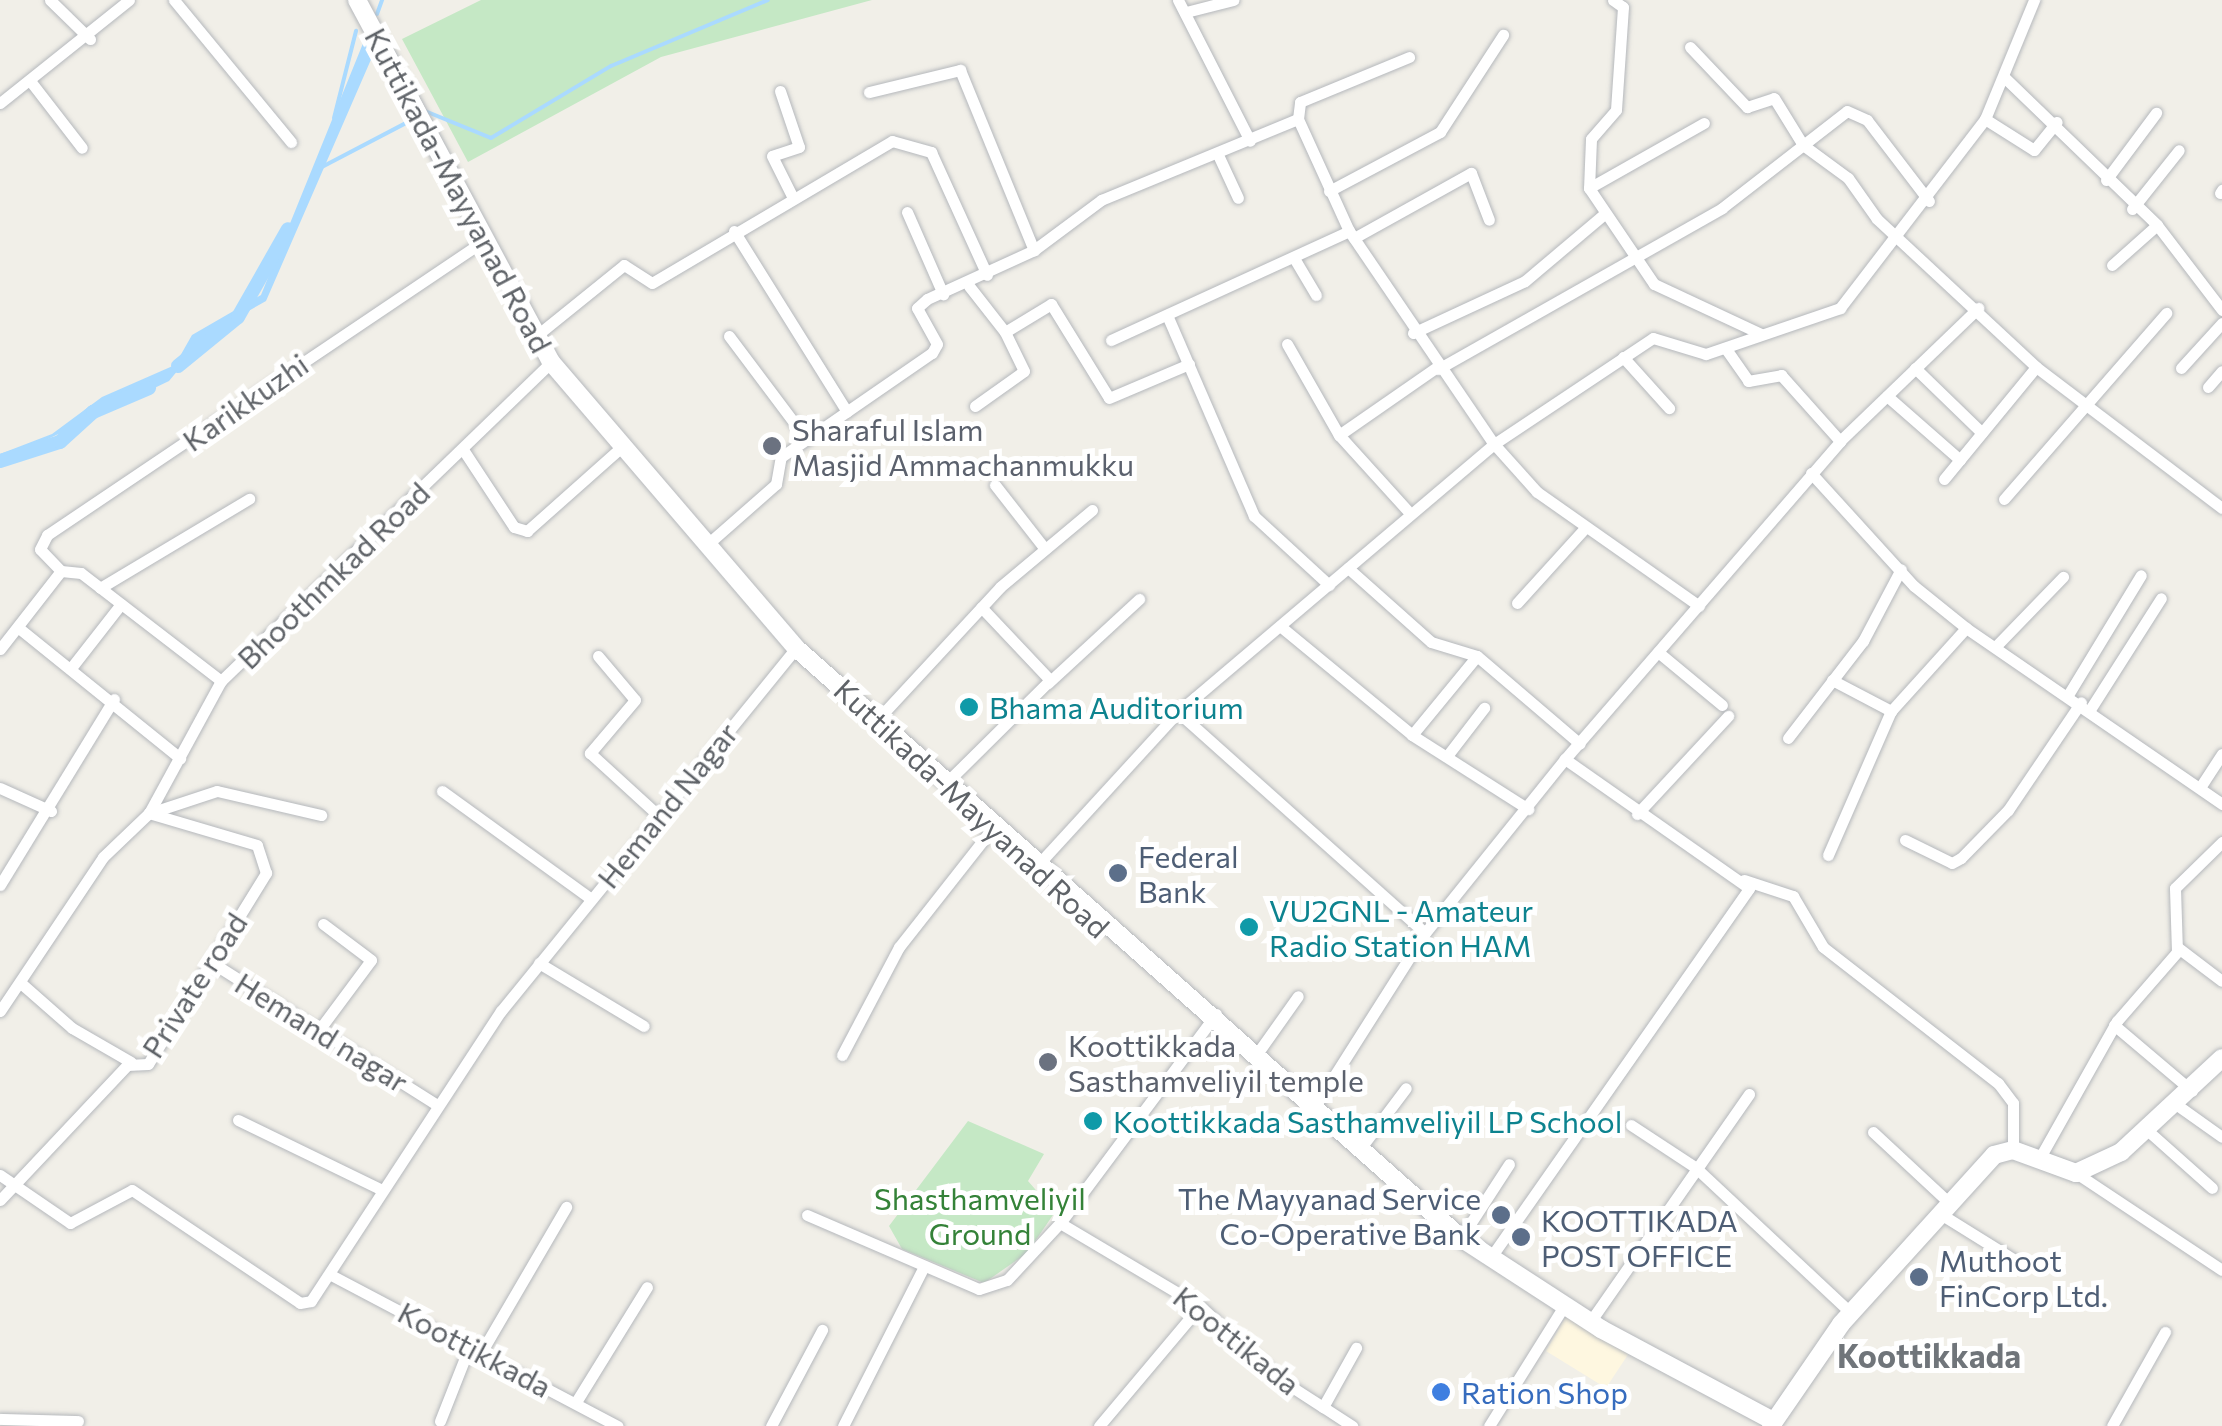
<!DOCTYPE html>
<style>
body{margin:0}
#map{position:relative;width:2222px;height:1426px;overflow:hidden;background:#f1efe8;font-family:Commissioner,sans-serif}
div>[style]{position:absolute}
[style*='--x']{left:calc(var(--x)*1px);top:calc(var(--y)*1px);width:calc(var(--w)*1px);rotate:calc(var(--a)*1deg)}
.commercial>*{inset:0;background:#fef7e0}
.green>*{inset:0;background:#c5e8c5}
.water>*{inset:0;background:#aadaff}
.stream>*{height:4px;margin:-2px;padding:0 2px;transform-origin:2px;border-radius:2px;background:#aadaff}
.canal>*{height:14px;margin:-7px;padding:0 7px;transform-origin:7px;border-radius:7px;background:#aadaff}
.roads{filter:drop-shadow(0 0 2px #b5b8bc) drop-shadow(0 0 2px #b5b8bc)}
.street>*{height:11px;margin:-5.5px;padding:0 5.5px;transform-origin:5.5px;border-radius:5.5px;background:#fff}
.secondary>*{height:18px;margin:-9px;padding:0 9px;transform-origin:9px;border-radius:9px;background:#fff}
.dots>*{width:28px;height:28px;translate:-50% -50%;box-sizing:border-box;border:5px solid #fff;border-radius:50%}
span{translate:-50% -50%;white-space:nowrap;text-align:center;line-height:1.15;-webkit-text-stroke:10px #fff;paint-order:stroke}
.street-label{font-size:30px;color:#5f6368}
.worship-label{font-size:30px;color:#5b616d}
.left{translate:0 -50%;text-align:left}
.culture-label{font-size:30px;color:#0d838f}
.service-label{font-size:30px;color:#4e5e75}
.right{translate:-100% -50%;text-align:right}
.park-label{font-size:30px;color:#348238}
.shop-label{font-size:30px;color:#366cbe}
.neighbourhood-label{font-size:32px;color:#70757a;font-weight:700}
</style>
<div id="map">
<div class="commercial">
<div style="clip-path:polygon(1567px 1315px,1629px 1353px,1606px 1388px,1546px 1351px)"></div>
</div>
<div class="green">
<div style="clip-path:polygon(481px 0,872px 0,661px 57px,468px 162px,402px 39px)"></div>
<div style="clip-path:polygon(968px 1121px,1044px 1154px,1028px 1181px,1055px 1212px,1027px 1253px,984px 1283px,902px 1249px,889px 1226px)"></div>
</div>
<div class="water">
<div style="clip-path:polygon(368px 31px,376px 48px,266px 301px,208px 334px,169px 381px,0 462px,0 454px,52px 434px,102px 397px,175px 365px,192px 335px,261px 295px)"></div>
</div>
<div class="stream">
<div style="--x:377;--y:14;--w:15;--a:-70"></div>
<div style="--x:425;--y:111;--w:71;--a:22.2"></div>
<div style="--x:491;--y:138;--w:140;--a:-31"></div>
<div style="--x:611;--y:66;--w:170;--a:-22.8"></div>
<div style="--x:334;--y:118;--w:90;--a:-75.8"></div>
<div style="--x:318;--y:169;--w:99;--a:-27.6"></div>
</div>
<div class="canal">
<div style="--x:178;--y:366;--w:77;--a:-39.2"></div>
<div style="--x:238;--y:317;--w:101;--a:-60.4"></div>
<div style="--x:0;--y:461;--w:63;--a:-17.6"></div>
<div style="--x:60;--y:442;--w:45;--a:-42.3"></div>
<div style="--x:93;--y:412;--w:61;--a:-23.2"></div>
</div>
<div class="roads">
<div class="street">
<div style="--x:50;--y:0;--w:56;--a:44.3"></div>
<div style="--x:174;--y:0;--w:184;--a:50.5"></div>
<div style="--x:1178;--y:0;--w:158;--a:62.9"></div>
<div style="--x:1613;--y:0;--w:12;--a:35"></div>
<div style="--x:1623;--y:7;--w:103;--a:93.9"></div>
<div style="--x:1616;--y:110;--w:38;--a:131"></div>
<div style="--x:1591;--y:139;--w:49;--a:92.3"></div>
<div style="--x:1589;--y:188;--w:116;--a:55.9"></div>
<div style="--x:1654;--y:284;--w:118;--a:25"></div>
<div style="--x:1186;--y:12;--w:49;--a:-14.3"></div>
<div style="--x:1690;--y:47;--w:83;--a:46.5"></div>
<div style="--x:1747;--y:107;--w:28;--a:-18"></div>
<div style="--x:1774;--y:98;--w:55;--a:58.3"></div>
<div style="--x:1803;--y:145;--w:56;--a:36.3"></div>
<div style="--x:1848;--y:178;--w:50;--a:54.7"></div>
<div style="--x:1877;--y:219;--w:217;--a:42.9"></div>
<div style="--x:2036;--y:367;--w:233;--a:37.2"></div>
<div style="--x:2004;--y:77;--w:213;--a:44"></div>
<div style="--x:2157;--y:225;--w:107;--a:52.6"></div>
<div style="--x:31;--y:82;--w:83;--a:52.3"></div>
<div style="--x:780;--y:91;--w:59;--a:71.3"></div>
<div style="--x:799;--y:147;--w:28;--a:162"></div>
<div style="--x:772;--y:156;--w:45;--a:63.4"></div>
<div style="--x:869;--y:92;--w:94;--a:-13.6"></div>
<div style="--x:960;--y:70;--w:195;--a:67.7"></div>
<div style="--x:0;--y:103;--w:165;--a:-38.6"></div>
<div style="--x:1298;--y:119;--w:17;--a:-83"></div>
<div style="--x:1300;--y:102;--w:118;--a:-22.4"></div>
<div style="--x:1985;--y:119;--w:58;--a:32.3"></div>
<div style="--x:2034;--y:150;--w:36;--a:-51"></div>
<div style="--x:1219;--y:157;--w:45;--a:65.1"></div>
<div style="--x:2106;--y:180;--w:84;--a:-53.3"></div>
<div style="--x:1589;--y:188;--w:132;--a:-29.5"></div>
<div style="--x:1329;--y:191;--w:126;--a:-28"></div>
<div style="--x:1440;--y:132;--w:116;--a:-57"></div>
<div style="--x:2220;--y:193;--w:4;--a:-56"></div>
<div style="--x:2132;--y:209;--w:75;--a:-51.5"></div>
<div style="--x:907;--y:212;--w:90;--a:66.3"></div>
<div style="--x:734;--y:231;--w:213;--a:58"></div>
<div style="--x:1354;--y:238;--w:134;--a:-29.1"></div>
<div style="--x:1471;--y:173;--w:50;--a:69"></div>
<div style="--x:1294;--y:258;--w:43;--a:59.3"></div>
<div style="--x:2112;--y:265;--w:60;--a:-41.6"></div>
<div style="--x:969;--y:286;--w:58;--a:52"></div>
<div style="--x:1005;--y:332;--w:54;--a:-31.3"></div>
<div style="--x:1051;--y:304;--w:110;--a:58.3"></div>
<div style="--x:1109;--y:398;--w:87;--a:-23"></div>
<div style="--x:1167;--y:315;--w:219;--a:66.6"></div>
<div style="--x:1254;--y:516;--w:102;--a:42.6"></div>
<div style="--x:1413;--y:333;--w:123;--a:-24.9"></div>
<div style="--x:1525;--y:281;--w:101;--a:-40.2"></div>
<div style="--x:536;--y:336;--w:113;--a:-38.9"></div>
<div style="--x:624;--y:265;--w:33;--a:33"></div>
<div style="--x:652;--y:283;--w:279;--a:-30.6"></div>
<div style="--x:892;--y:141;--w:41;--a:15.8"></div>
<div style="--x:931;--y:152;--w:135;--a:65.5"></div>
<div style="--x:729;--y:336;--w:130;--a:53.1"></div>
<div style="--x:1111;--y:340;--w:262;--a:-24.6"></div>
<div style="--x:1287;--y:344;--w:105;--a:60.3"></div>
<div style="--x:1339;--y:435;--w:101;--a:47.8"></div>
<div style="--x:1726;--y:349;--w:39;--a:55"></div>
<div style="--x:1748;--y:381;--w:34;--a:-10"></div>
<div style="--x:1781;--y:375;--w:89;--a:48.2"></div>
<div style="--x:1623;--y:357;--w:69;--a:48"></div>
<div style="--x:1915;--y:368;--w:93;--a:44.1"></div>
<div style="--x:2181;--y:368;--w:61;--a:-47.7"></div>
<div style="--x:1438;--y:369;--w:326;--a:-29.5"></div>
<div style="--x:1722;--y:208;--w:158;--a:-37.8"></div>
<div style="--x:1847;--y:111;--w:22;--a:24"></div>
<div style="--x:1867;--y:120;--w:102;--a:52.6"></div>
<div style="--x:2208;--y:387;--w:21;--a:-49"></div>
<div style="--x:1887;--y:396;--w:97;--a:41.2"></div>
<div style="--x:975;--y:406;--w:60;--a:-35.5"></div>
<div style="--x:1024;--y:371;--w:43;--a:-116"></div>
<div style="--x:1339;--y:435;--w:119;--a:-34.8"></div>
<div style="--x:464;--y:451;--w:91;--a:56.7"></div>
<div style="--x:514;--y:527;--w:14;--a:17"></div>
<div style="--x:527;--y:531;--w:130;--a:-41.6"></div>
<div style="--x:1811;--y:473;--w:153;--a:47.7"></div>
<div style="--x:1914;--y:586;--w:67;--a:38.9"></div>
<div style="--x:1966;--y:628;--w:311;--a:34.5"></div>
<div style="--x:1944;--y:479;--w:145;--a:-50.6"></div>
<div style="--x:995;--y:485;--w:81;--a:52"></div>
<div style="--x:2004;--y:499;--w:247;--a:-48.9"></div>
<div style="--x:710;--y:542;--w:88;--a:-41.3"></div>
<div style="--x:776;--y:484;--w:27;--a:-80"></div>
<div style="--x:781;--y:457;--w:183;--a:-34.6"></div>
<div style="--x:932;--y:353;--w:10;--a:-61"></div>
<div style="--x:937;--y:344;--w:41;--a:-119.1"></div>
<div style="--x:917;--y:308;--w:13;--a:-42"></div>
<div style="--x:927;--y:299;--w:118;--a:-24.6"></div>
<div style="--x:1034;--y:250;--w:84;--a:-36.7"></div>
<div style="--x:1101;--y:200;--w:213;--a:-22.4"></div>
<div style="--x:1298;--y:119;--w:123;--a:65.5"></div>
<div style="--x:1349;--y:231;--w:258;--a:55.8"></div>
<div style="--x:1494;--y:444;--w:64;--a:48.1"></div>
<div style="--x:1537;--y:492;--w:198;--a:35.1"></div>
<div style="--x:1348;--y:568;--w:111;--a:41.7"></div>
<div style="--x:1431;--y:642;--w:48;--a:16.9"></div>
<div style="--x:1477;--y:656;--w:135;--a:40.5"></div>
<div style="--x:61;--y:571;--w:30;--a:-134"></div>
<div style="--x:40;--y:549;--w:16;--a:-63"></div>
<div style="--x:47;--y:535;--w:524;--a:-33.96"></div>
<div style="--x:61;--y:571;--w:20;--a:6"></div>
<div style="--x:81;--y:573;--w:177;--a:37.6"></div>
<div style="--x:100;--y:588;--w:174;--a:-30.9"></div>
<div style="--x:1517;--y:603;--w:100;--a:-47.8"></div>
<div style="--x:1280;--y:626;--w:171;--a:39.5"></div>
<div style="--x:1412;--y:735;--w:138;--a:32.5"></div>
<div style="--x:20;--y:629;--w:206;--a:38.9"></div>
<div style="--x:1997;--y:645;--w:95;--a:-45.9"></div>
<div style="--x:0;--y:649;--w:99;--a:-52"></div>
<div style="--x:1658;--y:652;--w:83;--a:39.6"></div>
<div style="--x:598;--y:656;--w:57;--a:49.9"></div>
<div style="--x:635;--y:700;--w:70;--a:130.3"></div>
<div style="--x:590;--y:753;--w:93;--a:42.4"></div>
<div style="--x:71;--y:668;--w:81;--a:-52"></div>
<div style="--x:1832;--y:680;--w:67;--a:27.7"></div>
<div style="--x:1048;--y:683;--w:124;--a:-42.7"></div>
<div style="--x:2068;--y:695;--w:140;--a:-58.7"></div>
<div style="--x:2091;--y:708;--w:130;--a:-57.5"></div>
<div style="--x:1178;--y:712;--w:331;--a:41.8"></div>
<div style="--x:877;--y:720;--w:181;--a:-47.2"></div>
<div style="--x:1000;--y:587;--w:120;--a:-39.9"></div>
<div style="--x:1412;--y:735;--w:102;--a:-50.6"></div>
<div style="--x:1788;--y:738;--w:123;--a:-52.3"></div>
<div style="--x:1863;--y:641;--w:81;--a:-62.2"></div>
<div style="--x:1447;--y:756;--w:61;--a:-52.4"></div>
<div style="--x:945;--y:784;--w:148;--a:-44.7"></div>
<div style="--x:1050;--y:680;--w:100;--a:-133.4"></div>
<div style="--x:2201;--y:786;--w:38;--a:-57"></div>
<div style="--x:0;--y:788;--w:56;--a:24.3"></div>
<div style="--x:442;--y:791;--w:183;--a:35.9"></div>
<div style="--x:153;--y:812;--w:67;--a:-18.2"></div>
<div style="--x:217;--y:791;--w:107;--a:13"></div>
<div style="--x:1637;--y:814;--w:134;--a:-47.1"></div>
<div style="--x:1905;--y:840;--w:52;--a:26.1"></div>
<div style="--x:1952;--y:863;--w:10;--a:-29"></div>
<div style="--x:1961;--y:858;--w:67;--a:-45.6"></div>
<div style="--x:2008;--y:810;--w:130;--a:-55.9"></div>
<div style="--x:1828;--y:855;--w:157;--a:-66.4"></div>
<div style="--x:1891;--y:711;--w:112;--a:-47.9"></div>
<div style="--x:1035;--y:868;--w:212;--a:-47.5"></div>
<div style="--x:1178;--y:712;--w:414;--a:-40.3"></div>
<div style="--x:1494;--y:444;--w:191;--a:-33.7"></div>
<div style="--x:1653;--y:338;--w:55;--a:16.8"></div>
<div style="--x:1706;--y:354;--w:142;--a:-18.9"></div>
<div style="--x:1840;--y:308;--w:238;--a:-52.5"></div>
<div style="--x:1985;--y:119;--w:129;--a:-67.6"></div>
<div style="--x:1744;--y:880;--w:52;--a:18.1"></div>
<div style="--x:1793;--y:896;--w:59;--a:59.5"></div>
<div style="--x:1823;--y:947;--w:222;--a:37.9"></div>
<div style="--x:1998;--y:1083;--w:25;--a:53"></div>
<div style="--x:2013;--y:1103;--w:47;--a:90"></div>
<div style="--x:0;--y:885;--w:218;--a:-58.5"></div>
<div style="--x:2177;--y:947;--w:56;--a:37.1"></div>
<div style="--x:211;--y:962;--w:264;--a:32.3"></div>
<div style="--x:539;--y:963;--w:122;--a:31"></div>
<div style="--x:23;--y:985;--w:65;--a:41.3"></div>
<div style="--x:72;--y:1028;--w:68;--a:30"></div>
<div style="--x:0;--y:1011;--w:185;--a:-56.2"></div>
<div style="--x:103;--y:857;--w:64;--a:-43.7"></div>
<div style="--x:149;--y:813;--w:150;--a:-61.4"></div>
<div style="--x:221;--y:681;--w:459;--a:-44"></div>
<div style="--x:1216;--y:1014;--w:261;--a:126.7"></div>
<div style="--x:1060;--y:1223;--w:163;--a:30.7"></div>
<div style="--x:1200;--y:1306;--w:106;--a:42.7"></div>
<div style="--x:1278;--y:1378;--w:54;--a:32.8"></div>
<div style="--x:1323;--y:1407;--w:68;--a:-60.8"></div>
<div style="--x:2114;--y:1025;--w:102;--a:40.2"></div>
<div style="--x:319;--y:1030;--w:87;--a:-53.4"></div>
<div style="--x:371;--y:960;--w:60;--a:-143.1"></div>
<div style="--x:1259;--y:1051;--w:67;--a:-54.7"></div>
<div style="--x:842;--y:1055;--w:122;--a:-62.2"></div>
<div style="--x:899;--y:947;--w:150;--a:-51.8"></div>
<div style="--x:1317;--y:1103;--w:201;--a:-57.6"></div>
<div style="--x:1425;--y:933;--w:223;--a:-51.2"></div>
<div style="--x:1565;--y:759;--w:420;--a:-49.1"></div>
<div style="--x:1840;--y:441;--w:192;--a:-43.9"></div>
<div style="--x:2177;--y:1105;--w:55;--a:35.4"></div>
<div style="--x:238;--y:1120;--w:160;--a:25.9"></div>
<div style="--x:1631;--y:1125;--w:77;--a:33.3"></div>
<div style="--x:1695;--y:1167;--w:214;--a:43.1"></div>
<div style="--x:2147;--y:1130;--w:87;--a:41.7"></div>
<div style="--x:1873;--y:1132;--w:98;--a:42.9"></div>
<div style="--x:1363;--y:1145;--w:71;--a:-53"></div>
<div style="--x:2038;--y:1161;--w:161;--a:-60.6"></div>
<div style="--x:2117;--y:1021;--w:91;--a:-49"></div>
<div style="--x:2177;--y:952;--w:64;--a:-91.8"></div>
<div style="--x:2175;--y:888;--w:66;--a:-44.4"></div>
<div style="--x:2076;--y:1173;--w:175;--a:33.6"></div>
<div style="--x:0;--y:1175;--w:85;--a:34.4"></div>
<div style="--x:70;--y:1223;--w:70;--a:-28"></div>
<div style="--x:132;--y:1190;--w:202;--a:33.9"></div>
<div style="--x:300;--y:1303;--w:11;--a:-10"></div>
<div style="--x:311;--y:1301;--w:347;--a:-56.8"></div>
<div style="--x:501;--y:1011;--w:468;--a:-50.9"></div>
<div style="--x:0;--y:1200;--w:185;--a:-46.7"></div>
<div style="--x:127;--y:1065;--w:21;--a:-3"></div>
<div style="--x:148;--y:1064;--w:225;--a:-58.3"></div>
<div style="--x:266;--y:873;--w:29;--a:-108"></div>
<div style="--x:257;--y:845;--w:113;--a:-163.5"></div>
<div style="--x:1939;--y:1213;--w:97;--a:31.9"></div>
<div style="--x:807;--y:1215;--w:187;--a:23.3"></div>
<div style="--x:979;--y:1289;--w:29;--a:-18"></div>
<div style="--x:1007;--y:1280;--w:78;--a:-47.1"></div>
<div style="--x:1461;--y:1238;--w:88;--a:-57"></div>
<div style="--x:1491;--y:1257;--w:450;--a:-55"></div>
<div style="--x:1749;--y:888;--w:225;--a:-145"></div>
<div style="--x:331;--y:1275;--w:324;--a:27.8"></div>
<div style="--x:1590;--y:1322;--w:278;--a:-55.1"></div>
<div style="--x:482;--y:1351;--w:167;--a:-59.7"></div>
<div style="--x:576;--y:1402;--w:135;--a:-58.3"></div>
<div style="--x:1323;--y:1407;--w:35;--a:33"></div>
<div style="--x:0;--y:1419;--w:78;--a:1.5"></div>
<div style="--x:440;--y:1421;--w:82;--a:-68.5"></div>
<div style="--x:771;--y:1426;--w:109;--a:-62"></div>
<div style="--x:843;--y:1426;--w:179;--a:-63.1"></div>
<div style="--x:1099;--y:1426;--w:157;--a:-49.9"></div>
<div style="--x:1489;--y:1426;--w:142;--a:-58"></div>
<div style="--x:2112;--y:1426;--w:108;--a:-60.6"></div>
</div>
<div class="secondary">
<div style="--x:357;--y:0;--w:411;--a:61.8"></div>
<div style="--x:551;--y:362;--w:377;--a:49.4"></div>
<div style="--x:796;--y:648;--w:889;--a:41.58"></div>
<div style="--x:1461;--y:1238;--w:167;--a:33"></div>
<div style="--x:1601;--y:1329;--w:195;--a:28.1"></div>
<div style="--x:1771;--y:1426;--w:124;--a:-55.5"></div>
<div style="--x:1841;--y:1324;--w:228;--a:-47.8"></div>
<div style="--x:1994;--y:1155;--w:20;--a:-15"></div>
<div style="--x:2013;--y:1150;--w:67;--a:20.1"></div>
<div style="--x:2076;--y:1173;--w:50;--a:-25"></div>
<div style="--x:2121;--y:1152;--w:138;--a:-42.9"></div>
</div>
</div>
<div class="dots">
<div style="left:772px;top:446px;background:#6b7280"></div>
<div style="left:969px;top:707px;background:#0f9aa8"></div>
<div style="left:1118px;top:873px;background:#5c6f8a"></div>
<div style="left:1249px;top:927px;background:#0f9aa8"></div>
<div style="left:1048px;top:1062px;background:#6b7280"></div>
<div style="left:1093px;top:1121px;background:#0f9aa8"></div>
<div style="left:1501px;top:1215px;background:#5c6f8a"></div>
<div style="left:1521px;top:1237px;background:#5c6f8a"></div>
<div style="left:1919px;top:1277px;background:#5c6f8a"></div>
<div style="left:1441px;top:1392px;background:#3f7fe0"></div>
</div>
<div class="street-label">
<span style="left:459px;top:190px;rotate:62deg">Kuttikada-Mayyanad Road</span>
<span style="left:245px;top:402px;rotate:-35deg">Karikkuzhi</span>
<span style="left:333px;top:575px;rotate:-44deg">Bhoothmkad Road</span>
<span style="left:667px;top:805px;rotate:-51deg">Hemand Nagar</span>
<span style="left:972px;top:808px;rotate:43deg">Kuttikada-Mayyanad Road</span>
<span style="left:194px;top:985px;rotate:-57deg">Private road</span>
<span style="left:322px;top:1032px;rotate:32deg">Hemand nagar</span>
<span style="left:1237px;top:1340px;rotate:39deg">Koottikada</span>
<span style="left:475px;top:1349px;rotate:28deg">Koottikkada</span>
</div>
<div class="worship-label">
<span class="left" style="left:792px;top:446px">Sharaful Islam<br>Masjid Ammachanmukku</span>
<span class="left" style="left:1068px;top:1062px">Koottikkada<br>Sasthamveliyil temple</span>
</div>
<div class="culture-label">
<span class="left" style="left:989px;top:707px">Bhama Auditorium</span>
<span class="left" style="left:1269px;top:927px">VU2GNL - Amateur<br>Radio Station HAM</span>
<span class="left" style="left:1113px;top:1121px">Koottikkada Sasthamveliyil LP School</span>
</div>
<div class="service-label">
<span class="left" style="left:1138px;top:873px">Federal<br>Bank</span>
<span class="right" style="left:1481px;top:1215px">The Mayyanad Service<br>Co-Operative Bank</span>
<span class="left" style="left:1541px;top:1237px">KOOTTIKADA<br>POST OFFICE</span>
<span class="left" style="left:1939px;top:1277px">Muthoot<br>FinCorp Ltd.</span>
</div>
<div class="park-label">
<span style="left:980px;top:1215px">Shasthamveliyil<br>Ground</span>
</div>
<div class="shop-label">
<span class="left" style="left:1461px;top:1392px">Ration Shop</span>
</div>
<div class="neighbourhood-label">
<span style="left:1929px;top:1355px">Koottikkada</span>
</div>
</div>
